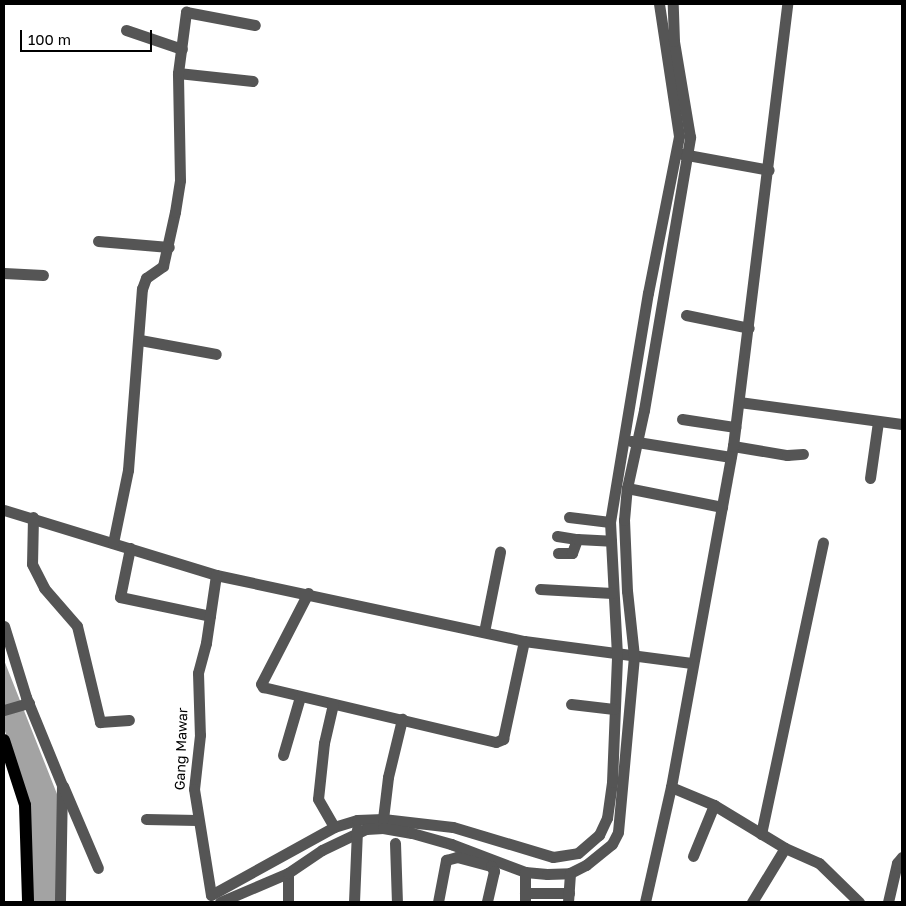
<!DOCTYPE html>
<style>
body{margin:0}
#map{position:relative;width:906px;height:906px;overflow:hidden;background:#fff;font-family:"Golos Text",sans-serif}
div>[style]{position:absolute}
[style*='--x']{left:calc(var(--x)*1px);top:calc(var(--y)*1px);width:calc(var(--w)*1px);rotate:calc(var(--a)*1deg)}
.water>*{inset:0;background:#a3a3a3}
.minor>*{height:11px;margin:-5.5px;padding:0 5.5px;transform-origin:5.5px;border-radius:5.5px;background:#555}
.major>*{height:12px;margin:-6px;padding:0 6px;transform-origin:6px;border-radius:6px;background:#000}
span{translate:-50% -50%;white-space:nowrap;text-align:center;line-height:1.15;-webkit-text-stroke:5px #fff;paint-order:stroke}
.street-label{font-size:14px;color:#000}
.frame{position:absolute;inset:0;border:5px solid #000;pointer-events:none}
.scale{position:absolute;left:20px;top:30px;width:132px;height:22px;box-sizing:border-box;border:2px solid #000;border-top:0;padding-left:6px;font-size:15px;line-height:18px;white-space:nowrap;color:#000;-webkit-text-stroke:4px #fff;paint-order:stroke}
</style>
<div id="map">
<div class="water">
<div style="clip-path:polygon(4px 660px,57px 794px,57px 902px,31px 902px,27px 800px,4px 728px)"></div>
</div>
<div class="minor">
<div style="--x:126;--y:30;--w:59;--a:18.7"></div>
<div style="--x:178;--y:73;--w:75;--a:6.1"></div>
<div style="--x:682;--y:154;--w:88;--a:10.4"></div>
<div style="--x:98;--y:241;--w:71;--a:4.8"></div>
<div style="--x:4;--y:273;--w:39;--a:3"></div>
<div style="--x:686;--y:315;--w:64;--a:11.7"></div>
<div style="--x:140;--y:340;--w:77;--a:10.4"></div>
<div style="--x:739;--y:402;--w:164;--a:7.7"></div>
<div style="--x:682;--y:419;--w:54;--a:8.6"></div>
<div style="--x:631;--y:441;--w:101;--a:9.1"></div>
<div style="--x:733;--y:446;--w:55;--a:9.5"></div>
<div style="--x:787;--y:455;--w:16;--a:-4"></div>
<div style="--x:870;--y:478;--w:57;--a:-81.9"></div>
<div style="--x:627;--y:488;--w:97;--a:11.3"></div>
<div style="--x:4;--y:510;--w:222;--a:17"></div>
<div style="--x:216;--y:575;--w:315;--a:12.1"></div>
<div style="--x:524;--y:641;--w:169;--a:7.5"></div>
<div style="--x:33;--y:517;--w:47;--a:91.2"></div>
<div style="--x:32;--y:564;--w:27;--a:63"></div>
<div style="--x:44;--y:588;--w:50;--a:49"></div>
<div style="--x:77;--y:626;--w:99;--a:76.5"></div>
<div style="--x:100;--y:722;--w:29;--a:-4"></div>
<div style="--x:569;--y:517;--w:41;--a:7"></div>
<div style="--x:557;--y:536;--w:20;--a:9"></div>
<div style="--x:113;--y:543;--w:75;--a:-78.4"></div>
<div style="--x:128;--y:470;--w:182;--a:-85.6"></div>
<div style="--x:142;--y:289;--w:12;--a:-70"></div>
<div style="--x:146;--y:278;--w:21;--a:-35"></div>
<div style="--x:163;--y:266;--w:55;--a:-77.5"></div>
<div style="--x:175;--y:212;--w:32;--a:-81"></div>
<div style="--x:180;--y:180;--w:107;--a:-91.1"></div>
<div style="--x:178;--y:73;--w:62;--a:-82.5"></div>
<div style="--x:186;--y:12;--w:70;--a:10.7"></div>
<div style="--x:130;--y:548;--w:50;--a:101.5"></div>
<div style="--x:120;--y:597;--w:92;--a:11.9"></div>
<div style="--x:558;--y:553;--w:14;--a:0"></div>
<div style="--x:572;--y:553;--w:15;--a:-70"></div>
<div style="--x:577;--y:539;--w:34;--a:3"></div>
<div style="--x:216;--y:575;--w:69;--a:98.4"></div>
<div style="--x:206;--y:643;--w:31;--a:105"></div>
<div style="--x:198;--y:673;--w:62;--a:88.2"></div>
<div style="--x:200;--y:735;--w:54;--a:96.3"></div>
<div style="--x:194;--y:789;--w:107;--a:80.9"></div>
<div style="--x:211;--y:895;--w:141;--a:-28.9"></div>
<div style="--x:334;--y:827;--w:24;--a:-17"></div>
<div style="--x:357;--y:820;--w:26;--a:-2"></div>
<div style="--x:383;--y:819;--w:70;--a:6.5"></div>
<div style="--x:453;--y:827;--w:104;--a:16.7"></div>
<div style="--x:553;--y:857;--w:25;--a:-9"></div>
<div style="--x:578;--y:853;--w:28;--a:-41"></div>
<div style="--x:599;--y:835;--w:19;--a:-65"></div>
<div style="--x:607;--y:818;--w:36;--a:-82"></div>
<div style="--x:612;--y:782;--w:127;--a:-87.7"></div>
<div style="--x:617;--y:655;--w:133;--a:-93"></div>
<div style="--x:610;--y:522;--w:232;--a:-80.6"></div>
<div style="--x:648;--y:293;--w:160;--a:-78.8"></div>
<div style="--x:679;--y:136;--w:134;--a:-98.6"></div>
<div style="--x:540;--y:589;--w:72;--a:3.2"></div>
<div style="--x:308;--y:593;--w:102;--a:117.3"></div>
<div style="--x:261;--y:684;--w:4;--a:56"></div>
<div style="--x:263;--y:687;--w:239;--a:13.3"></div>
<div style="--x:496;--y:742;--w:8;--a:-23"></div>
<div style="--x:503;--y:739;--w:100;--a:-77.9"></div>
<div style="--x:4;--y:626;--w:74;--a:72.8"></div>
<div style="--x:26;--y:697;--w:95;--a:67.8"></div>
<div style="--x:62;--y:785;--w:117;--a:91"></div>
<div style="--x:484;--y:632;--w:82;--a:-78.7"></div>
<div style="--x:333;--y:704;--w:40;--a:103"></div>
<div style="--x:324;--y:743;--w:56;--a:96.1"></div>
<div style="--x:318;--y:799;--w:32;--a:60"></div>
<div style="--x:571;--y:704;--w:43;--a:6.6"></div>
<div style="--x:4;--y:710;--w:26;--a:-16"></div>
<div style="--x:283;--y:755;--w:60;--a:-73.7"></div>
<div style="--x:63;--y:786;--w:89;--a:66.9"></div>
<div style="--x:671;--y:787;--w:47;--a:22.7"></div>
<div style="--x:714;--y:805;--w:83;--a:31.2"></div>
<div style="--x:785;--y:848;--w:37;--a:24"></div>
<div style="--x:819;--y:863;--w:56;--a:44.3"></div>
<div style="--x:146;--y:819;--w:51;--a:1.1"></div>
<div style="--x:383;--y:819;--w:42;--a:-83.2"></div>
<div style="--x:388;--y:777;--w:60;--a:-76.4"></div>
<div style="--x:761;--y:834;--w:298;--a:-78"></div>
<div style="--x:395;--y:843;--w:59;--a:88.1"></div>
<div style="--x:693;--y:856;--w:55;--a:-67.6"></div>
<div style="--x:288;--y:873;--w:29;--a:90"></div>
<div style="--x:525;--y:893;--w:44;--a:0"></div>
<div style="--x:220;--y:902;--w:74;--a:-23.1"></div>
<div style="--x:288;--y:873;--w:41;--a:-34.1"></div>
<div style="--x:322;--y:850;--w:49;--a:-25.5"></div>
<div style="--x:366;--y:829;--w:17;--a:-3"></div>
<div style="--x:383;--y:828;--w:29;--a:10"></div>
<div style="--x:412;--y:833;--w:41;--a:15.8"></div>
<div style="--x:451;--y:844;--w:79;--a:20.7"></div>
<div style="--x:525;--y:872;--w:22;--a:5"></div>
<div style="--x:547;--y:874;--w:23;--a:-2"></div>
<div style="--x:570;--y:873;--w:18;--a:-27"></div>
<div style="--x:586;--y:865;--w:33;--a:-39"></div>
<div style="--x:612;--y:844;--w:13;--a:-63"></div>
<div style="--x:618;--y:832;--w:177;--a:-84.8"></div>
<div style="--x:634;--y:656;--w:65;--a:-96.1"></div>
<div style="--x:627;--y:591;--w:71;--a:-92.4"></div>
<div style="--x:624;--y:520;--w:32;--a:-85"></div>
<div style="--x:627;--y:488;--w:80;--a:-77.7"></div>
<div style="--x:644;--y:410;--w:277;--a:-80.4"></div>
<div style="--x:690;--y:137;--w:97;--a:-99.5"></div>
<div style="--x:674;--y:41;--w:37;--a:-92"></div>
<div style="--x:354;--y:902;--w:73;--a:-87.6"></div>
<div style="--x:438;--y:902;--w:43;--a:-79.2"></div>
<div style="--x:446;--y:860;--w:11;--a:-15"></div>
<div style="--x:457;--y:857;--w:35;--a:15"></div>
<div style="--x:491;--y:866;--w:6;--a:59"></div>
<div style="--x:494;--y:871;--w:32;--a:103"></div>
<div style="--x:525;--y:902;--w:30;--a:-90"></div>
<div style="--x:568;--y:902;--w:29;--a:-86"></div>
<div style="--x:645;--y:902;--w:118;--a:-77.3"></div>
<div style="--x:671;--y:787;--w:347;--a:-79.7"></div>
<div style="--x:733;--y:446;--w:445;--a:-83"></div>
<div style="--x:752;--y:902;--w:63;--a:-58.6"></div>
<div style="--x:888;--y:902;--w:40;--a:-77"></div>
<div style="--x:897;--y:863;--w:8;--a:-50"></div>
</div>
<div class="major">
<div style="--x:4;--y:740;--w:68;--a:72.1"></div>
<div style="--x:25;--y:805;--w:97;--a:88.2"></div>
</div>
<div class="street-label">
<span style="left:181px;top:749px;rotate:-88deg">Gang Mawar</span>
</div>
<div class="frame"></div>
<div class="scale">100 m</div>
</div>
